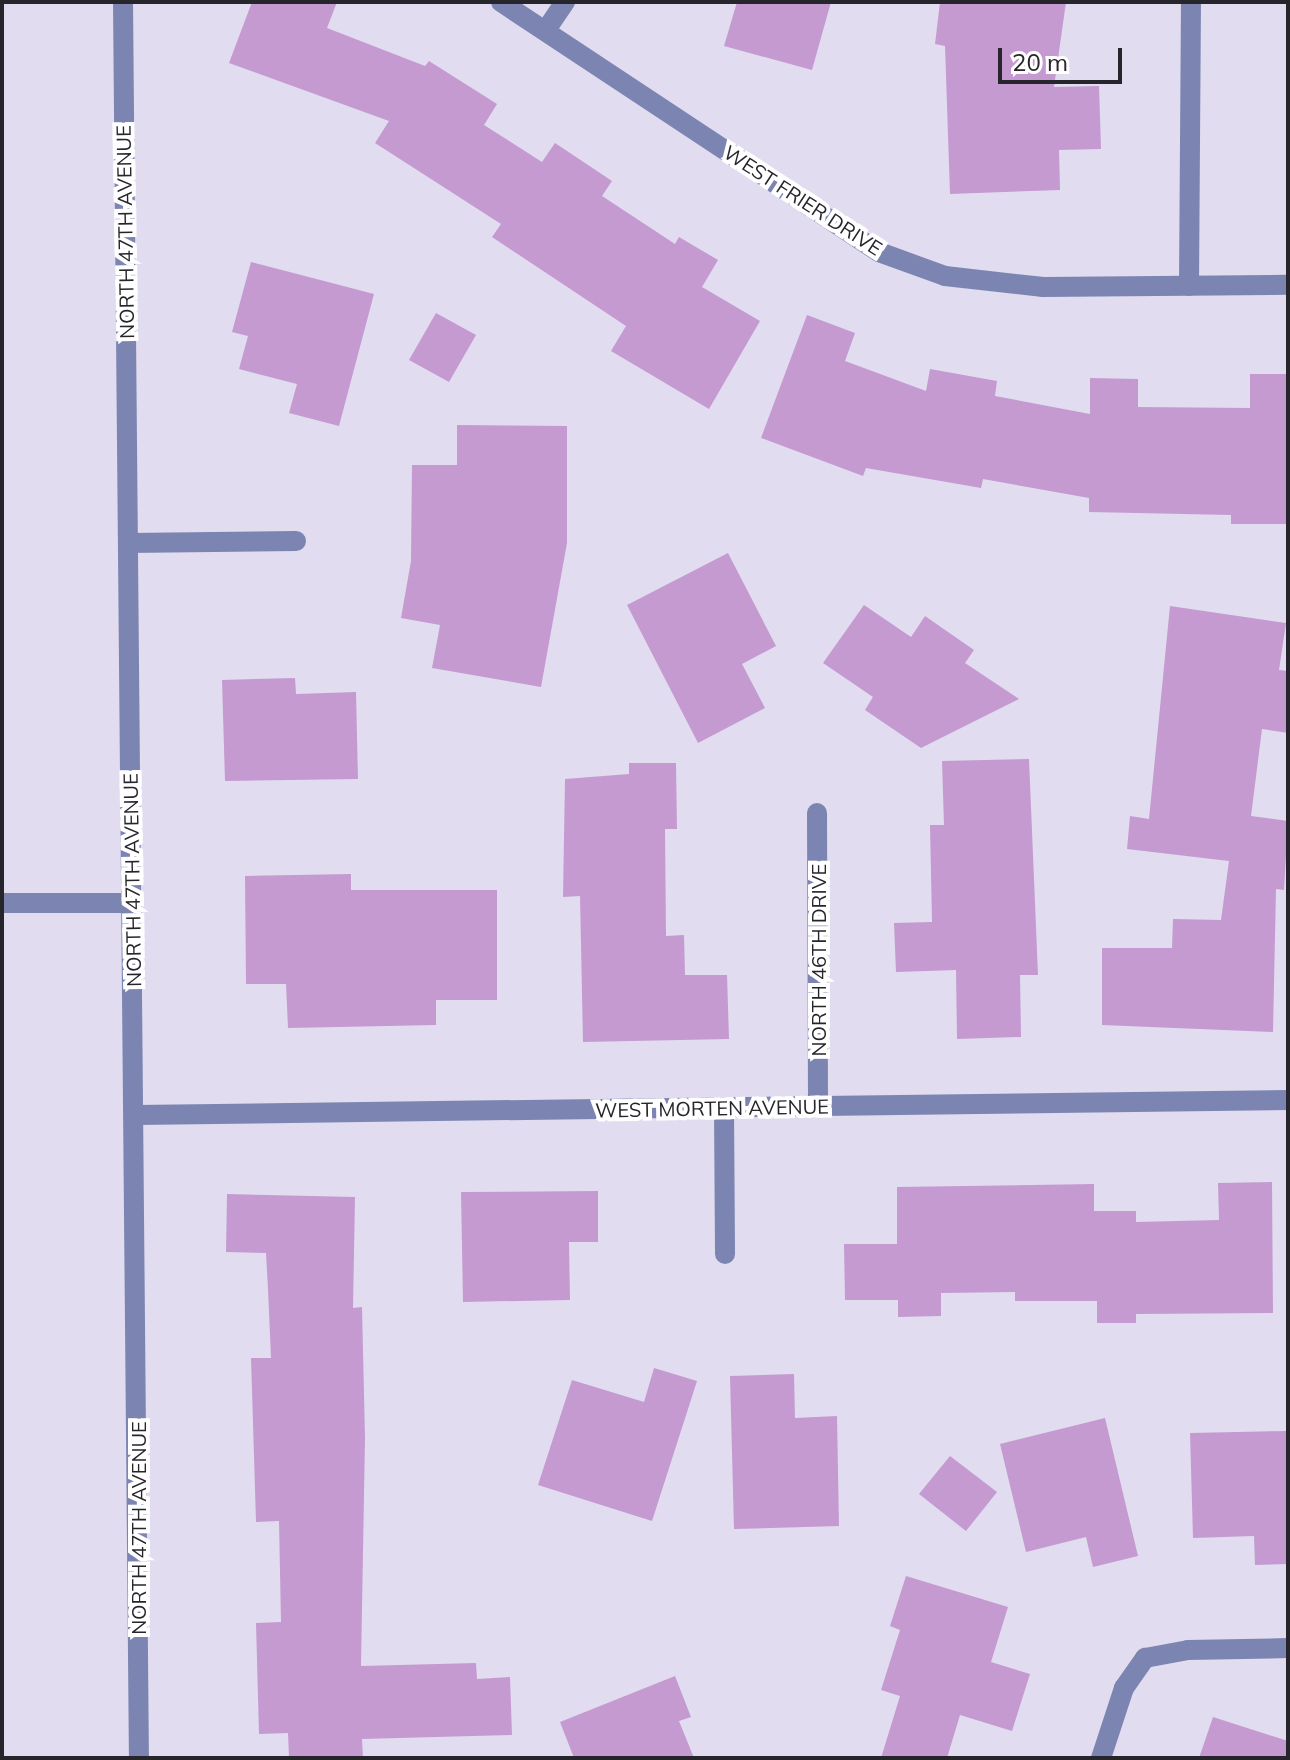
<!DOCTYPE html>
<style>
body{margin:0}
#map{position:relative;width:1290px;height:1760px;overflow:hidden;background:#e1dcf0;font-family:Mulish,sans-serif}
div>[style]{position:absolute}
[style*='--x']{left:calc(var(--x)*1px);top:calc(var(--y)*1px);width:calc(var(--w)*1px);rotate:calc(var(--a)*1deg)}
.building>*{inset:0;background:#c59ad0}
.minor>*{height:20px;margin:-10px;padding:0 10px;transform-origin:10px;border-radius:10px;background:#7c85b1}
span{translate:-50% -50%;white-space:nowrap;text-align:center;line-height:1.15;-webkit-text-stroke:8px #fff;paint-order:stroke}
.street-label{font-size:20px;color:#27252c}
.frame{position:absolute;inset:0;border:4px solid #27252c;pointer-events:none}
.scale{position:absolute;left:998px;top:48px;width:124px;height:36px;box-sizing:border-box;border:4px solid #27252c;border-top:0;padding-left:10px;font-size:24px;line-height:28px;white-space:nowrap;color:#27252c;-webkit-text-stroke:6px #fff;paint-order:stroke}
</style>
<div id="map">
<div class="building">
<div style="clip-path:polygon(252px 2px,337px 2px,327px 28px,425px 66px,429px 61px,497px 104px,484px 125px,542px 162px,555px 143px,612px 181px,602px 196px,675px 244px,679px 237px,718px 260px,702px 287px,760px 321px,709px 409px,611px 351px,626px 326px,492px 237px,501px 224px,375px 143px,389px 121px,229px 63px)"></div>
<div style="clip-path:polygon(737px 2px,831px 2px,812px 70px,724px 46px)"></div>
<div style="clip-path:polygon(940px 2px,1066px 2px,1054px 87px,1099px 86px,1101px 149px,1059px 150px,1060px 190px,950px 194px,945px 46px,935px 44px)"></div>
<div style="clip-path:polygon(251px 262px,374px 294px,339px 426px,289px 413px,297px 384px,239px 369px,248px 336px,232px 332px)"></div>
<div style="clip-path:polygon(436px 313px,476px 335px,449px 382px,409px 360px)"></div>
<div style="clip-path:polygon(807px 315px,855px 333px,845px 361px,926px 391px,930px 369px,997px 381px,995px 396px,1090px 414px,1090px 378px,1138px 379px,1138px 407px,1250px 408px,1250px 374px,1288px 374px,1288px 524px,1231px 524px,1231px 515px,1089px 512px,1089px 498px,983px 479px,981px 488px,866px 468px,863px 476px,761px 438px)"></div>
<div style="clip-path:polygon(457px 425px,567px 426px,567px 543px,541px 687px,432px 668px,440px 625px,401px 618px,411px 561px,412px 465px,457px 465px)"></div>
<div style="clip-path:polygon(728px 553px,776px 646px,742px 664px,765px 708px,698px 743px,627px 605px)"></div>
<div style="clip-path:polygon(864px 605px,911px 637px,925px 616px,974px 650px,965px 663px,1019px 699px,921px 748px,865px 710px,873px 697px,823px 663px)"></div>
<div style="clip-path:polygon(1170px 606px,1286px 623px,1279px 670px,1288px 671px,1288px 733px,1262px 729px,1251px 816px,1288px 821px,1284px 890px,1276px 889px,1273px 1032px,1102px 1025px,1102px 948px,1172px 948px,1173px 919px,1221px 920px,1229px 861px,1127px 849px,1130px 816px,1149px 819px)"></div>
<div style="clip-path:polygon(295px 678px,296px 694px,356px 692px,358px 779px,225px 781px,222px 680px)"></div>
<div style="clip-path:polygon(1029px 759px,1038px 975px,1020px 975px,1021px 1037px,957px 1039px,956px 970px,896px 972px,894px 923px,932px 922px,930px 825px,944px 825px,942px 761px)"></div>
<div style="clip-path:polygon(629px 763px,676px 763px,677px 829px,665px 829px,666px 936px,684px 935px,685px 975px,727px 975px,729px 1039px,583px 1042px,580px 896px,563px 897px,565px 779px,629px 774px)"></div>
<div style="clip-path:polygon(351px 874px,351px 890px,497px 890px,497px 1000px,436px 1000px,436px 1025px,288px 1028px,286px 984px,246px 984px,245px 876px)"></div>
<div style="clip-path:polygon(1272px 1182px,1273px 1313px,1136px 1314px,1136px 1323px,1097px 1323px,1097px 1301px,1015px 1301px,1015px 1292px,941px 1293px,941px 1316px,898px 1317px,898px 1300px,845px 1300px,844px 1244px,897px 1244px,897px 1187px,1094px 1184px,1094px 1211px,1136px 1211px,1136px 1222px,1219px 1220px,1218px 1183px)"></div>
<div style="clip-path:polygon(598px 1191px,598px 1242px,569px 1242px,570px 1300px,463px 1302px,461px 1192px)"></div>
<div style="clip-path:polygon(227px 1194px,355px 1197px,353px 1308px,362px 1307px,365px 1438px,361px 1666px,476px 1663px,477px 1679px,510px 1677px,512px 1735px,362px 1739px,363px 1758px,289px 1758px,288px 1733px,259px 1734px,256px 1623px,281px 1622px,279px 1521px,256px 1522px,251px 1358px,271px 1358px,268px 1289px,266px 1253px,226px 1252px)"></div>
<div style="clip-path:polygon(654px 1368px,697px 1381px,652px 1521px,538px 1485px,572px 1380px,644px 1402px)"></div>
<div style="clip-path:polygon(794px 1374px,795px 1418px,837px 1416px,839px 1526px,734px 1529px,730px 1376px)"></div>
<div style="clip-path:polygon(1105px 1418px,1138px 1556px,1093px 1567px,1086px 1537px,1026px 1552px,1000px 1444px)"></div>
<div style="clip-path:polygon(1288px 1431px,1288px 1564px,1255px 1565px,1254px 1536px,1193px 1538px,1190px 1433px)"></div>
<div style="clip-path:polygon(950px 1456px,997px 1492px,966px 1531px,919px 1494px)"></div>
<div style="clip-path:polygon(906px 1576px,1008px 1607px,991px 1662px,1030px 1674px,1012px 1731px,960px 1715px,947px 1758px,881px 1758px,900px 1696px,881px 1690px,900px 1630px,890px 1626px)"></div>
<div style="clip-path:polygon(675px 1676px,691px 1717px,679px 1721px,694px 1758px,574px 1758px,560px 1722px)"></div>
<div style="clip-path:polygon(1213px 1717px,1288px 1741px,1288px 1758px,1199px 1758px)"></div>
</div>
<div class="minor">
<div style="--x:123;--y:2;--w:1756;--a:89.48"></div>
<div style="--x:501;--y:2;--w:453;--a:33.5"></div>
<div style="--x:879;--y:252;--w:70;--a:20"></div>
<div style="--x:945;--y:276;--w:99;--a:6.4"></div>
<div style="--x:1043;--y:287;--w:245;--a:-0.5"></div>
<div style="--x:546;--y:30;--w:34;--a:-56"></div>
<div style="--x:1189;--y:286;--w:284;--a:-89.6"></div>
<div style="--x:128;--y:543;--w:168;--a:-0.7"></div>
<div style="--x:817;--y:813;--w:293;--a:89.8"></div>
<div style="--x:2;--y:903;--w:131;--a:0"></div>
<div style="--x:724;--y:1108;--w:146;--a:89.6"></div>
<div style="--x:136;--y:1115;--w:1152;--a:-0.75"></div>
<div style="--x:1101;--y:1758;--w:74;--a:-71.8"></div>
<div style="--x:1124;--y:1688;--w:37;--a:-55"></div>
<div style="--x:1145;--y:1658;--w:44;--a:-10.5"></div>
<div style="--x:1188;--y:1650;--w:100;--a:-1.1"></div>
</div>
<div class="street-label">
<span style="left:803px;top:200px;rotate:33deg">WEST FRIER DRIVE</span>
<span style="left:125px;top:232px;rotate:-91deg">NORTH 47TH AVENUE</span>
<span style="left:132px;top:880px;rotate:-91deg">NORTH 47TH AVENUE</span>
<span style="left:818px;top:960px;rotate:-90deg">NORTH 46TH DRIVE</span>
<span style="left:712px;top:1108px;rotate:-1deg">WEST MORTEN AVENUE</span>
<span style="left:138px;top:1528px;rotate:-90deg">NORTH 47TH AVENUE</span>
</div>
<div class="frame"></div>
<div class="scale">20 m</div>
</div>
